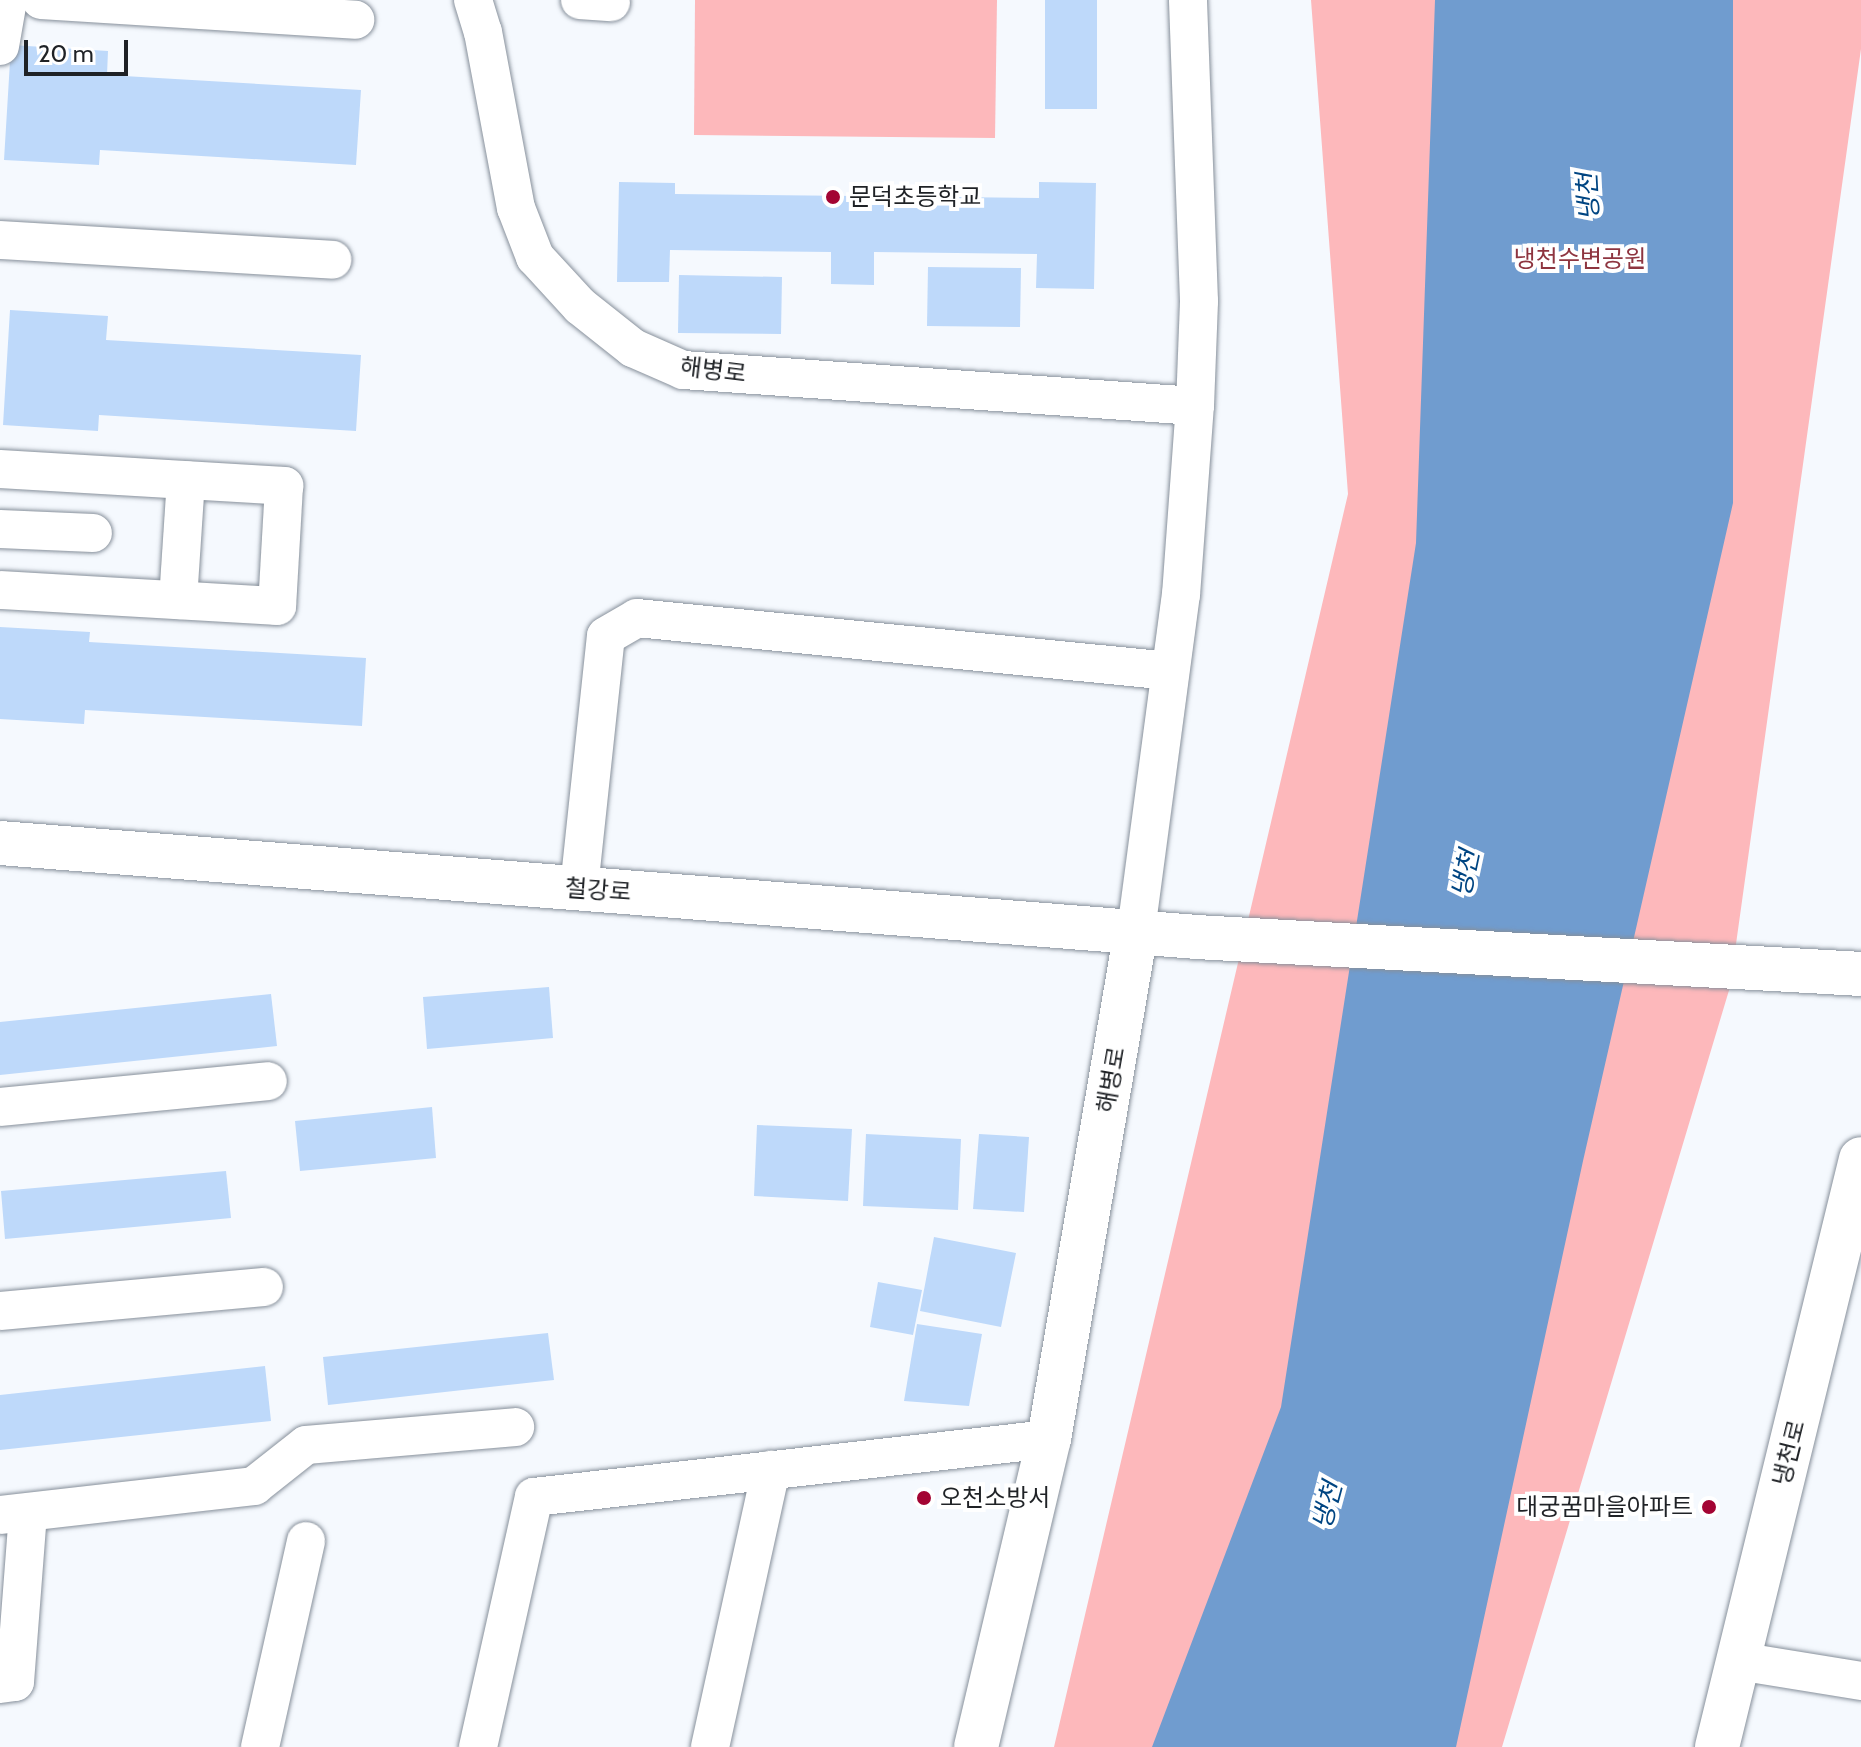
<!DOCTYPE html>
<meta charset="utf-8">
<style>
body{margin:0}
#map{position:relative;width:1861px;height:1747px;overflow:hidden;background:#f5f9fe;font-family:Cabin,"Noto Sans KR",sans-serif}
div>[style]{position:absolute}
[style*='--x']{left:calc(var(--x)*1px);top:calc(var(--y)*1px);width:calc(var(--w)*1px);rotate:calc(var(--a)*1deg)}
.green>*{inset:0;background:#fdb8bb}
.water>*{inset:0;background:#709ccf}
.building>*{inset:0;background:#bed9fa}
.roads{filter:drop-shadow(0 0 2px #87909b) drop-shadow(0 0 2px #87909b)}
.minor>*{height:38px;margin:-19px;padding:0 19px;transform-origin:19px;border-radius:19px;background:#fff}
.major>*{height:44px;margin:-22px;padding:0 22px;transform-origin:22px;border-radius:22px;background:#fff}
.dots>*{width:22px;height:22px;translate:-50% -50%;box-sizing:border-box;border:4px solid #fff;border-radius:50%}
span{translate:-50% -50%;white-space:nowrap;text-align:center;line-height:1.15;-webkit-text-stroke:8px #fff;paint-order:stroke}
.poi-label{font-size:24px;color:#1f2226}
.left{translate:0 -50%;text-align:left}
.right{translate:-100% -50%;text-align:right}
.park-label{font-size:24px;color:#8e3540}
.street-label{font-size:24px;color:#1f2226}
.water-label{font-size:26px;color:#004582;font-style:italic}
.scale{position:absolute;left:24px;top:40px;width:104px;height:36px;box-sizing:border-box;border:4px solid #1f2226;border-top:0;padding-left:10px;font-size:24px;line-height:28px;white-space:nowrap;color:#1f2226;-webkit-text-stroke:6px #fff;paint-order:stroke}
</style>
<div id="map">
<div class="green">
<div style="clip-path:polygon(695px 0,997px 0,995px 138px,694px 135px)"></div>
<div style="clip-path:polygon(1311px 0,1861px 0,1861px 49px,1730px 987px,1502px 1747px,1054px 1747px,1348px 494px)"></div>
</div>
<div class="water">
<div style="clip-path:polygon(1435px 0,1733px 0,1733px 503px,1583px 1161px,1456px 1747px,1152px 1747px,1281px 1407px,1416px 543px)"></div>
</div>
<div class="building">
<div style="clip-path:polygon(1045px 0,1097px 0,1097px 109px,1045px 109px)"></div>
<div style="clip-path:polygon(11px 45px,108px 51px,107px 75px,361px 90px,356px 165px,100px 150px,99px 165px,4px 160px)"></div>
<div style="clip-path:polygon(619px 182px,675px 183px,675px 194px,1039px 198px,1039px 182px,1096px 183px,1094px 289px,1036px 288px,1037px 254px,874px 252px,874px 285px,831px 284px,831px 252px,670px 250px,669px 282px,617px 282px)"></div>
<div style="clip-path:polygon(928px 267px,1021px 268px,1020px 327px,927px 326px)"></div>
<div style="clip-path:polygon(679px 275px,782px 277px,781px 334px,678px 333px)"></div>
<div style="clip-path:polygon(10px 310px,108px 316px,106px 340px,361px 355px,356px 431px,99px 415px,98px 431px,3px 425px)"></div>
<div style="clip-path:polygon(0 627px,90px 632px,89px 642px,366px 658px,362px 726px,85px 710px,84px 724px,0 719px)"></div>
<div style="clip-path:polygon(549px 987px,553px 1038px,427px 1049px,423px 997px)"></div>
<div style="clip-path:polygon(271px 994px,277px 1046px,0 1075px,0 1022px)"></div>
<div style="clip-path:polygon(432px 1107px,436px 1158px,300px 1171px,295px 1121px)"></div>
<div style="clip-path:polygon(757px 1125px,852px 1129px,848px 1201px,754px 1196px)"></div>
<div style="clip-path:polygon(866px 1134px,961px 1139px,958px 1210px,863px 1206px)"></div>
<div style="clip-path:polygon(979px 1134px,1029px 1137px,1024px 1212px,973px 1209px)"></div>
<div style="clip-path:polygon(226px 1171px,231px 1218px,5px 1239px,1px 1191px)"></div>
<div style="clip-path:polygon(934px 1237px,1016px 1253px,1001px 1327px,920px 1311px)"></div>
<div style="clip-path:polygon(878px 1282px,922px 1290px,913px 1335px,870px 1327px)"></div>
<div style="clip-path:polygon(917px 1324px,982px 1334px,969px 1406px,904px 1401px)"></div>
<div style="clip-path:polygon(548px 1333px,554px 1380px,328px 1405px,323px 1357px)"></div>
<div style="clip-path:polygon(265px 1366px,271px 1421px,0 1450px,0 1395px)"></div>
</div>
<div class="roads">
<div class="minor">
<div style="--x:41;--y:0;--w:315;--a:3.6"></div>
<div style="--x:473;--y:0;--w:34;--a:73"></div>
<div style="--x:483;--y:32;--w:179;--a:79.4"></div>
<div style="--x:516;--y:208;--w:53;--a:68.8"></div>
<div style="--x:535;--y:257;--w:67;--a:47.4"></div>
<div style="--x:580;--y:306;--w:68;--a:38.4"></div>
<div style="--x:633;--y:348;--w:55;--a:23.7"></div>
<div style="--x:683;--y:370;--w:513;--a:4.02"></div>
<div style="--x:580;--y:0;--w:31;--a:4"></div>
<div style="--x:0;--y:46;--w:47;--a:-80.1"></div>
<div style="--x:0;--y:240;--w:333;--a:3.4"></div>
<div style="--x:0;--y:469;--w:285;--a:3.4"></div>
<div style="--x:284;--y:486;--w:120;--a:93.3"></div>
<div style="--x:277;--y:606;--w:277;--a:-176.7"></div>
<div style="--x:0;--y:529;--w:93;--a:2.5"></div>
<div style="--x:178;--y:600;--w:120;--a:-86.2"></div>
<div style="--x:579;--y:888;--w:253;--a:-83.9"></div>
<div style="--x:606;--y:636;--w:36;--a:-30"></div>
<div style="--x:637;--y:618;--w:536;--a:5.68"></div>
<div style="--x:1136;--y:931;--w:339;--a:-82.4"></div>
<div style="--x:1181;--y:595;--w:190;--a:-85.8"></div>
<div style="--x:1195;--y:406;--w:105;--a:-87.8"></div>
<div style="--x:1199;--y:301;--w:301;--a:-92.1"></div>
<div style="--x:0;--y:1107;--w:269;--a:-5.5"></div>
<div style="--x:0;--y:1311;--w:265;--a:-5.2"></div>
<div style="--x:0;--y:1515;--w:256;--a:-6.5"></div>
<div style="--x:254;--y:1486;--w:66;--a:-38.3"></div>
<div style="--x:306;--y:1445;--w:210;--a:-4.9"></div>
<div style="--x:1738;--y:1661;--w:125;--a:9.2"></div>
<div style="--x:0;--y:1684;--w:15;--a:-8"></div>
<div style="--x:15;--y:1682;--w:170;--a:-85.6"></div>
<div style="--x:260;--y:1747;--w:211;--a:-77.4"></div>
<div style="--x:478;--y:1747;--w:256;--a:-77.4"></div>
<div style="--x:534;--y:1497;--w:518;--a:-6.43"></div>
<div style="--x:710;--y:1747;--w:284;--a:-77.6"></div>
</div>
<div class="major">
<div style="--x:0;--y:843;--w:1200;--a:4.49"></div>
<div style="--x:1196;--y:937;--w:666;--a:3.18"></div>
<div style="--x:976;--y:1747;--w:317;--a:-76.7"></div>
<div style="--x:1049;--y:1439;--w:515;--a:-80.28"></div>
<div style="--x:1717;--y:1747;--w:605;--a:-76.24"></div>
</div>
</div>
<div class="dots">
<div style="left:833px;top:197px;background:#a30433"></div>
<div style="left:924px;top:1498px;background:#a30433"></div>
<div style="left:1709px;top:1507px;background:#a30433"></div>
</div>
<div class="poi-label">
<span class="left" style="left:849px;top:197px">문덕초등학교</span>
<span class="left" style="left:940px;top:1498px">오천소방서</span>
<span class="right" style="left:1693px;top:1507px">대궁꿈마을아파트</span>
</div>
<div class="park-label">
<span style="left:1580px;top:259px">냉천수변공원</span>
</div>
<div class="street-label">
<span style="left:713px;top:370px;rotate:7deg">해병로</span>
<span style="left:598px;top:890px;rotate:4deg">철강로</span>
<span style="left:1111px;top:1080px;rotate:-80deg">해병로</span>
<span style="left:1789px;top:1453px;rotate:-76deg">냉천로</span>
</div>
<div class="water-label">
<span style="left:1589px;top:197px;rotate:-93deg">냉천</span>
<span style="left:1466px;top:874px;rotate:-78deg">냉천</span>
<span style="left:1328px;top:1506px;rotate:-75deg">냉천</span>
</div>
<div class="scale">20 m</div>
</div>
